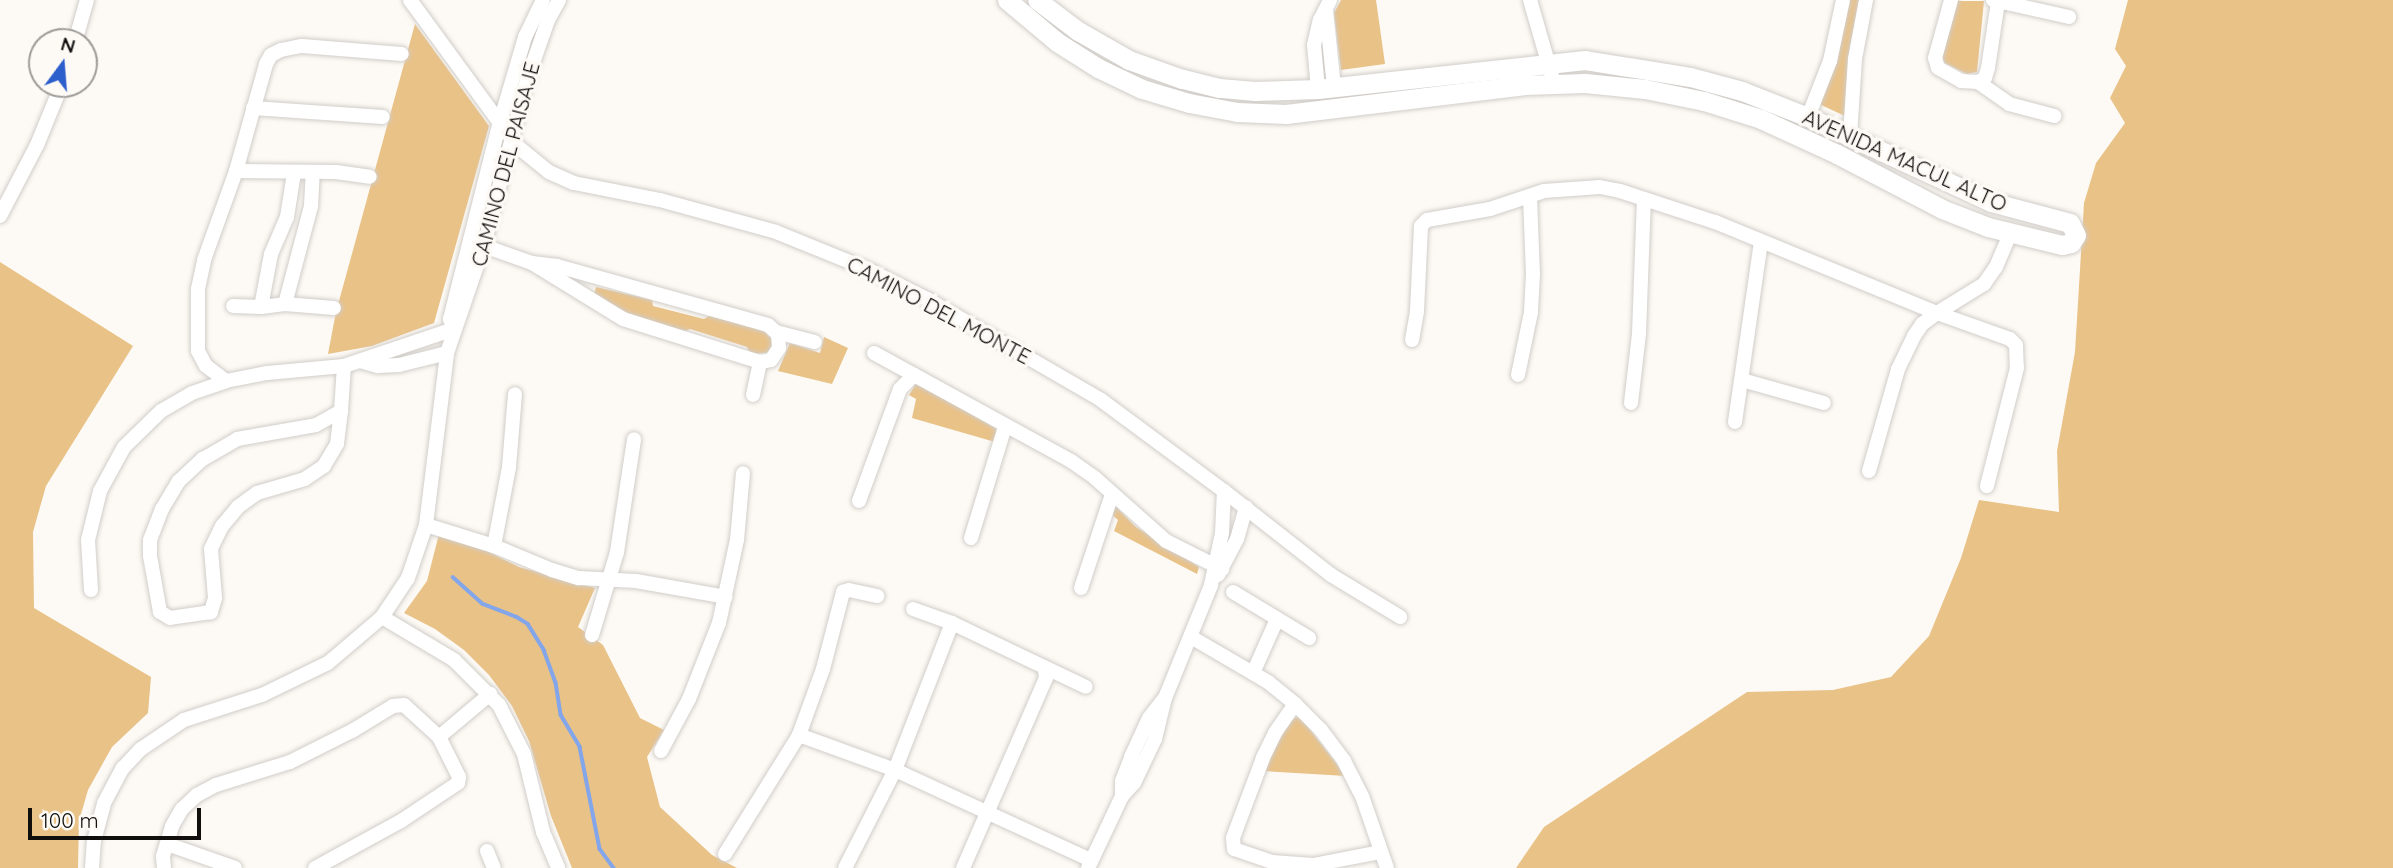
<!DOCTYPE html>
<style>
body{margin:0}
#map{position:relative;width:2393px;height:868px;overflow:hidden;background:#fdfaf5;font-family:Quicksand,sans-serif}
div>[style]{position:absolute}
[style*='--x']{left:calc(var(--x)*1px);top:calc(var(--y)*1px);width:calc(var(--w)*1px);rotate:calc(var(--a)*1deg)}
.green>*{inset:0;background:#e9c288}
.stream>*{height:3.5px;margin:-1.75px;padding:0 1.75px;transform-origin:1.75px;border-radius:1.75px;background:#83a5e9}
.roads{filter:drop-shadow(0 0 2px #d1cdc9) drop-shadow(0 0 2px #d1cdc9)}
.street>*{height:14px;margin:-7px;padding:0 7px;transform-origin:7px;border-radius:7px;background:#fff}
.secondary>*{height:19px;margin:-9.5px;padding:0 9.5px;transform-origin:9.5px;border-radius:9.5px;background:#fff}
span{translate:-50% -50%;white-space:nowrap;text-align:center;line-height:1.15;-webkit-text-stroke:7px #fdfaf5;paint-order:stroke}
.street-label{font-size:21px;color:#100f0e}
.north{position:absolute;left:28px;top:28px;width:70px;height:70px;box-sizing:border-box;background:#fdfaf5;border:2px solid #9e9c99;border-radius:50%;rotate:16deg;font-size:19px;font-weight:700;line-height:28px;text-align:center;color:#100f0e}
.north::after{content:'';display:block;margin:auto;width:24px;height:32px;background:#2c5ecc;clip-path:polygon(50% 0,100% 100%,50% 72%,0 100%)}
.scale{position:absolute;left:28px;top:808px;width:173px;height:32px;box-sizing:border-box;border:4px solid #100f0e;border-top:0;padding-left:9px;font-size:21px;line-height:24px;white-space:nowrap;color:#100f0e;-webkit-text-stroke:5px #fdfaf5;paint-order:stroke}
</style>
<div id="map">
<div class="green">
<div style="clip-path:polygon(1341px 0,1376px 0,1385px 64px,1341px 70px,1334px 13px)"></div>
<div style="clip-path:polygon(1847px 0,1859px 0,1850px 47px,1845px 116px,1819px 104px)"></div>
<div style="clip-path:polygon(2128px 0,2393px 0,2393px 868px,1516px 868px,1544px 827px,1747px 692px,1833px 690px,1891px 677px,1929px 636px,1961px 558px,1979px 500px,2059px 512px,2057px 451px,2075px 352px,2084px 203px,2096px 163px,2125px 123px,2110px 98px,2126px 66px,2115px 49px)"></div>
<div style="clip-path:polygon(1958px 1px,1984px 1px,1977px 72px,1967px 74px,1945px 63px,1941px 56px)"></div>
<div style="clip-path:polygon(415px 24px,489px 126px,434px 323px,372px 346px,328px 354px,336px 312px)"></div>
<div style="clip-path:polygon(0 262px,133px 346px,46px 486px,33px 532px,34px 608px,151px 677px,148px 713px,112px 747px,88px 790px,79px 821px,78px 868px,0 868px)"></div>
<div style="clip-path:polygon(596px 287px,652px 300px,653px 306px,704px 319px,712px 314px,765px 332px,776px 344px,772px 352px,750px 354px,747px 347px,690px 329px,683px 332px,633px 316px,594px 295px)"></div>
<div style="clip-path:polygon(824px 337px,848px 348px,832px 384px,778px 371px,790px 343px,820px 353px)"></div>
<div style="clip-path:polygon(917px 382px,998px 430px,995px 442px,912px 418px,916px 399px,909px 395px)"></div>
<div style="clip-path:polygon(1115px 506px,1136px 527px,1199px 567px,1197px 574px,1114px 531px,1118px 520px,1111px 514px)"></div>
<div style="clip-path:polygon(439px 534px,470px 543px,519px 567px,595px 588px,578px 627px,603px 645px,640px 718px,664px 730px,647px 757px,660px 807px,712px 855px,737px 868px,572px 868px,551px 816px,529px 741px,512px 706px,489px 675px,464px 650px,435px 629px,404px 613px,427px 581px)"></div>
<div style="clip-path:polygon(1300px 717px,1346px 776px,1263px 771px,1291px 719px)"></div>
</div>
<div class="stream">
<div style="--x:453;--y:577;--w:40;--a:42"></div>
<div style="--x:483;--y:604;--w:36;--a:21"></div>
<div style="--x:517;--y:617;--w:13;--a:32"></div>
<div style="--x:528;--y:624;--w:31;--a:58"></div>
<div style="--x:544;--y:650;--w:35;--a:70"></div>
<div style="--x:556;--y:683;--w:32;--a:81"></div>
<div style="--x:561;--y:715;--w:37;--a:59"></div>
<div style="--x:580;--y:747;--w:104;--a:78.9"></div>
<div style="--x:600;--y:849;--w:24;--a:54"></div>
</div>
<div class="roads">
<div class="street">
<div style="--x:410;--y:0;--w:181;--a:53.8"></div>
<div style="--x:517;--y:146;--w:41;--a:39.1"></div>
<div style="--x:549;--y:172;--w:27;--a:24"></div>
<div style="--x:574;--y:183;--w:88;--a:11.2"></div>
<div style="--x:660;--y:200;--w:120;--a:15.4"></div>
<div style="--x:776;--y:232;--w:98;--a:22.1"></div>
<div style="--x:867;--y:269;--w:67;--a:26.6"></div>
<div style="--x:927;--y:299;--w:201;--a:30.1"></div>
<div style="--x:1101;--y:400;--w:153;--a:36.5"></div>
<div style="--x:1224;--y:491;--w:136;--a:38.1"></div>
<div style="--x:1331;--y:575;--w:81;--a:31.3"></div>
<div style="--x:1530;--y:0;--w:86;--a:73.9"></div>
<div style="--x:1951;--y:0;--w:60;--a:105.4"></div>
<div style="--x:1935;--y:58;--w:10;--a:73"></div>
<div style="--x:1938;--y:68;--w:26;--a:29"></div>
<div style="--x:1961;--y:81;--w:17;--a:3"></div>
<div style="--x:1978;--y:82;--w:38;--a:35"></div>
<div style="--x:2009;--y:104;--w:47;--a:14.9"></div>
<div style="--x:1993;--y:0;--w:78;--a:12.6"></div>
<div style="--x:1326;--y:10;--w:77;--a:84.1"></div>
<div style="--x:75;--y:42;--w:44;--a:-74.1"></div>
<div style="--x:1978;--y:82;--w:8;--a:-30"></div>
<div style="--x:1985;--y:78;--w:10;--a:-73"></div>
<div style="--x:1988;--y:68;--w:67;--a:-81.4"></div>
<div style="--x:1318;--y:89;--w:44;--a:-95.2"></div>
<div style="--x:1314;--y:45;--w:26;--a:-77"></div>
<div style="--x:1320;--y:20;--w:22;--a:-63"></div>
<div style="--x:253;--y:108;--w:130;--a:4"></div>
<div style="--x:1808;--y:117;--w:60;--a:-68.6"></div>
<div style="--x:1830;--y:61;--w:62;--a:-78"></div>
<div style="--x:1850;--y:136;--w:77;--a:-86.3"></div>
<div style="--x:1855;--y:59;--w:60;--a:-79.4"></div>
<div style="--x:236;--y:171;--w:100;--a:0.6"></div>
<div style="--x:336;--y:172;--w:34;--a:8"></div>
<div style="--x:294;--y:173;--w:45;--a:99"></div>
<div style="--x:287;--y:217;--w:40;--a:113.4"></div>
<div style="--x:271;--y:254;--w:54;--a:100.7"></div>
<div style="--x:261;--y:307;--w:24;--a:-7"></div>
<div style="--x:285;--y:304;--w:101;--a:-75.1"></div>
<div style="--x:311;--y:206;--w:34;--a:-87"></div>
<div style="--x:0;--y:216;--w:80;--a:-62.5"></div>
<div style="--x:37;--y:145;--w:66;--a:-67.7"></div>
<div style="--x:470;--y:241;--w:66;--a:19.5"></div>
<div style="--x:532;--y:263;--w:107;--a:31.6"></div>
<div style="--x:623;--y:319;--w:144;--a:17.4"></div>
<div style="--x:760;--y:362;--w:11;--a:-10"></div>
<div style="--x:771;--y:360;--w:14;--a:-56"></div>
<div style="--x:779;--y:348;--w:14;--a:-94"></div>
<div style="--x:778;--y:334;--w:13;--a:-138"></div>
<div style="--x:768;--y:325;--w:219;--a:-164.4"></div>
<div style="--x:557;--y:266;--w:25;--a:-173"></div>
<div style="--x:285;--y:304;--w:49;--a:4.7"></div>
<div style="--x:233;--y:306;--w:28;--a:2"></div>
<div style="--x:454;--y:329;--w:11;--a:-112"></div>
<div style="--x:450;--y:319;--w:203;--a:-75.8"></div>
<div style="--x:500;--y:122;--w:89;--a:-73.6"></div>
<div style="--x:525;--y:37;--w:41;--a:-64.1"></div>
<div style="--x:776;--y:332;--w:40;--a:14.4"></div>
<div style="--x:1412;--y:340;--w:29;--a:-80"></div>
<div style="--x:1417;--y:311;--w:85;--a:-87.3"></div>
<div style="--x:1421;--y:226;--w:8;--a:-45"></div>
<div style="--x:1427;--y:220;--w:64;--a:-9.9"></div>
<div style="--x:1490;--y:209;--w:57;--a:-18.4"></div>
<div style="--x:1544;--y:191;--w:56;--a:-4.1"></div>
<div style="--x:1600;--y:187;--w:20;--a:11"></div>
<div style="--x:1620;--y:191;--w:100;--a:18.1"></div>
<div style="--x:1715;--y:222;--w:240;--a:22.3"></div>
<div style="--x:1937;--y:313;--w:77;--a:19.6"></div>
<div style="--x:2010;--y:339;--w:8;--a:45"></div>
<div style="--x:2016;--y:345;--w:23;--a:88"></div>
<div style="--x:2017;--y:368;--w:122;--a:104.3"></div>
<div style="--x:874;--y:353;--w:225;--a:28.7"></div>
<div style="--x:1071;--y:461;--w:29;--a:35"></div>
<div style="--x:1095;--y:478;--w:95;--a:41.6"></div>
<div style="--x:1166;--y:541;--w:63;--a:26.6"></div>
<div style="--x:360;--y:361;--w:19;--a:16"></div>
<div style="--x:378;--y:366;--w:21;--a:-3"></div>
<div style="--x:399;--y:365;--w:49;--a:-14"></div>
<div style="--x:1518;--y:375;--w:64;--a:-78.3"></div>
<div style="--x:1531;--y:312;--w:37;--a:-87"></div>
<div style="--x:1533;--y:275;--w:79;--a:-92.2"></div>
<div style="--x:1742;--y:380;--w:85;--a:15.7"></div>
<div style="--x:226;--y:381;--w:25;--a:-143"></div>
<div style="--x:206;--y:366;--w:17;--a:-118"></div>
<div style="--x:198;--y:351;--w:62;--a:-90"></div>
<div style="--x:198;--y:289;--w:30;--a:-78"></div>
<div style="--x:204;--y:260;--w:95;--a:-70.2"></div>
<div style="--x:236;--y:171;--w:111;--a:-74.3"></div>
<div style="--x:266;--y:64;--w:10;--a:-61"></div>
<div style="--x:271;--y:55;--w:11;--a:-27"></div>
<div style="--x:281;--y:50;--w:21;--a:-11"></div>
<div style="--x:302;--y:46;--w:100;--a:4.6"></div>
<div style="--x:753;--y:395;--w:34;--a:-78"></div>
<div style="--x:1631;--y:403;--w:69;--a:-83.4"></div>
<div style="--x:1639;--y:334;--w:134;--a:-87.9"></div>
<div style="--x:341;--y:411;--w:33;--a:97"></div>
<div style="--x:337;--y:444;--w:26;--a:121"></div>
<div style="--x:324;--y:466;--w:23;--a:146"></div>
<div style="--x:305;--y:479;--w:50;--a:163.7"></div>
<div style="--x:257;--y:493;--w:24;--a:144"></div>
<div style="--x:238;--y:507;--w:25;--a:130"></div>
<div style="--x:222;--y:526;--w:25;--a:116"></div>
<div style="--x:211;--y:549;--w:49;--a:85.3"></div>
<div style="--x:215;--y:598;--w:15;--a:106"></div>
<div style="--x:211;--y:612;--w:41;--a:171.7"></div>
<div style="--x:170;--y:618;--w:12;--a:-149"></div>
<div style="--x:160;--y:612;--w:57;--a:-100.1"></div>
<div style="--x:150;--y:556;--w:16;--a:-90"></div>
<div style="--x:150;--y:540;--w:33;--a:-69"></div>
<div style="--x:162;--y:509;--w:33;--a:-59"></div>
<div style="--x:179;--y:481;--w:33;--a:-43"></div>
<div style="--x:203;--y:459;--w:39;--a:-30"></div>
<div style="--x:237;--y:439;--w:80;--a:-10"></div>
<div style="--x:316;--y:425;--w:29;--a:-29"></div>
<div style="--x:341;--y:411;--w:45;--a:-86.2"></div>
<div style="--x:1735;--y:422;--w:183;--a:-81.8"></div>
<div style="--x:1869;--y:471;--w:106;--a:-74.1"></div>
<div style="--x:1898;--y:369;--w:37;--a:-64"></div>
<div style="--x:1914;--y:336;--w:14;--a:-56"></div>
<div style="--x:1922;--y:324;--w:19;--a:-36"></div>
<div style="--x:1937;--y:313;--w:55;--a:-31.7"></div>
<div style="--x:1984;--y:284;--w:21;--a:-55"></div>
<div style="--x:1996;--y:267;--w:36;--a:-67"></div>
<div style="--x:859;--y:501;--w:119;--a:-69.9"></div>
<div style="--x:900;--y:389;--w:20;--a:-45"></div>
<div style="--x:426;--y:525;--w:71;--a:17.2"></div>
<div style="--x:494;--y:546;--w:63;--a:22.5"></div>
<div style="--x:552;--y:570;--w:28;--a:17"></div>
<div style="--x:579;--y:578;--w:57;--a:3"></div>
<div style="--x:636;--y:581;--w:91;--a:10.1"></div>
<div style="--x:971;--y:538;--w:116;--a:-73"></div>
<div style="--x:494;--y:546;--w:80;--a:-79.2"></div>
<div style="--x:509;--y:467;--w:73;--a:-85.3"></div>
<div style="--x:1218;--y:575;--w:41;--a:-62.2"></div>
<div style="--x:1237;--y:539;--w:33;--a:-74"></div>
<div style="--x:1081;--y:588;--w:99;--a:-71.7"></div>
<div style="--x:91;--y:590;--w:50;--a:-93.4"></div>
<div style="--x:88;--y:540;--w:50;--a:-76.2"></div>
<div style="--x:100;--y:491;--w:50;--a:-61.4"></div>
<div style="--x:124;--y:447;--w:52;--a:-44.2"></div>
<div style="--x:161;--y:411;--w:36;--a:-30"></div>
<div style="--x:192;--y:393;--w:36;--a:-19"></div>
<div style="--x:226;--y:381;--w:42;--a:-11"></div>
<div style="--x:267;--y:373;--w:77;--a:-5.2"></div>
<div style="--x:344;--y:366;--w:116;--a:-18.6"></div>
<div style="--x:1233;--y:592;--w:89;--a:31.2"></div>
<div style="--x:913;--y:609;--w:41;--a:19.7"></div>
<div style="--x:952;--y:623;--w:148;--a:25.5"></div>
<div style="--x:382;--y:617;--w:84;--a:30.8"></div>
<div style="--x:454;--y:660;--w:64;--a:45"></div>
<div style="--x:499;--y:705;--w:55;--a:63"></div>
<div style="--x:524;--y:754;--w:80;--a:76.3"></div>
<div style="--x:543;--y:832;--w:39;--a:67"></div>
<div style="--x:592;--y:635;--w:87;--a:-73.2"></div>
<div style="--x:617;--y:552;--w:114;--a:-81.4"></div>
<div style="--x:1191;--y:637;--w:89;--a:30.3"></div>
<div style="--x:1268;--y:682;--w:35;--a:39"></div>
<div style="--x:1295;--y:704;--w:37;--a:45"></div>
<div style="--x:1321;--y:730;--w:39;--a:53"></div>
<div style="--x:1344;--y:761;--w:39;--a:63"></div>
<div style="--x:1362;--y:796;--w:76;--a:70.9"></div>
<div style="--x:1253;--y:673;--w:59;--a:-66"></div>
<div style="--x:1295;--y:704;--w:35;--a:125"></div>
<div style="--x:1275;--y:733;--w:28;--a:116"></div>
<div style="--x:1263;--y:758;--w:85;--a:110.6"></div>
<div style="--x:1233;--y:838;--w:11;--a:85"></div>
<div style="--x:1234;--y:849;--w:40;--a:18.9"></div>
<div style="--x:1272;--y:862;--w:41;--a:4.2"></div>
<div style="--x:1313;--y:865;--w:68;--a:-11"></div>
<div style="--x:799;--y:735;--w:102;--a:20"></div>
<div style="--x:895;--y:770;--w:216;--a:24.7"></div>
<div style="--x:439;--y:737;--w:67;--a:-40.1"></div>
<div style="--x:661;--y:751;--w:59;--a:-61.7"></div>
<div style="--x:689;--y:699;--w:82;--a:-68.5"></div>
<div style="--x:719;--y:623;--w:85;--a:-77.8"></div>
<div style="--x:737;--y:540;--w:67;--a:-84.9"></div>
<div style="--x:1122;--y:796;--w:15;--a:-90"></div>
<div style="--x:1122;--y:781;--w:26;--a:-69"></div>
<div style="--x:1131;--y:757;--w:43;--a:-65.2"></div>
<div style="--x:1149;--y:718;--w:24;--a:-52"></div>
<div style="--x:167;--y:844;--w:72;--a:19.4"></div>
<div style="--x:487;--y:851;--w:18;--a:68"></div>
<div style="--x:725;--y:854;--w:140;--a:-58.1"></div>
<div style="--x:799;--y:735;--w:70;--a:-70"></div>
<div style="--x:823;--y:669;--w:80;--a:-75.4"></div>
<div style="--x:843;--y:592;--w:6;--a:-18"></div>
<div style="--x:849;--y:590;--w:29;--a:12"></div>
<div style="--x:92;--y:868;--w:27;--a:-86"></div>
<div style="--x:94;--y:841;--w:39;--a:-75"></div>
<div style="--x:104;--y:803;--w:40;--a:-62"></div>
<div style="--x:123;--y:768;--w:26;--a:-47"></div>
<div style="--x:141;--y:749;--w:52;--a:-34"></div>
<div style="--x:184;--y:720;--w:82;--a:-17.8"></div>
<div style="--x:262;--y:695;--w:73;--a:-25.9"></div>
<div style="--x:328;--y:663;--w:71;--a:-40.4"></div>
<div style="--x:382;--y:617;--w:47;--a:-56.3"></div>
<div style="--x:408;--y:578;--w:56;--a:-71.2"></div>
<div style="--x:426;--y:525;--w:173;--a:-83"></div>
<div style="--x:447;--y:353;--w:114;--a:-71.1"></div>
<div style="--x:484;--y:245;--w:171;--a:-75.4"></div>
<div style="--x:527;--y:80;--w:64;--a:-70.7"></div>
<div style="--x:548;--y:20;--w:23;--a:-61"></div>
<div style="--x:164;--y:868;--w:12;--a:-95"></div>
<div style="--x:163;--y:856;--w:31;--a:-73"></div>
<div style="--x:172;--y:826;--w:20;--a:-60"></div>
<div style="--x:182;--y:809;--w:21;--a:-43"></div>
<div style="--x:197;--y:795;--w:21;--a:-28"></div>
<div style="--x:216;--y:785;--w:77;--a:-17.3"></div>
<div style="--x:290;--y:762;--w:69;--a:-26.6"></div>
<div style="--x:352;--y:731;--w:48;--a:-31.4"></div>
<div style="--x:393;--y:706;--w:11;--a:-5"></div>
<div style="--x:404;--y:705;--w:47;--a:42.4"></div>
<div style="--x:439;--y:737;--w:45;--a:63.4"></div>
<div style="--x:459;--y:777;--w:6;--a:99"></div>
<div style="--x:458;--y:783;--w:69;--a:146.3"></div>
<div style="--x:401;--y:821;--w:98;--a:151.3"></div>
<div style="--x:845;--y:868;--w:110;--a:-63"></div>
<div style="--x:895;--y:770;--w:158;--a:-68.8"></div>
<div style="--x:963;--y:868;--w:207;--a:-66.4"></div>
<div style="--x:1046;--y:678;--w:8;--a:-97"></div>
<div style="--x:1088;--y:868;--w:80;--a:-64.7"></div>
<div style="--x:1122;--y:796;--w:18;--a:-47"></div>
<div style="--x:1134;--y:783;--w:49;--a:-64.5"></div>
<div style="--x:1155;--y:739;--w:42;--a:-76.3"></div>
<div style="--x:1165;--y:698;--w:122;--a:-67.8"></div>
<div style="--x:1211;--y:585;--w:53;--a:-78.1"></div>
<div style="--x:1222;--y:533;--w:42;--a:-87.3"></div>
</div>
<div class="secondary">
<div style="--x:1007;--y:0;--w:65;--a:40"></div>
<div style="--x:1057;--y:42;--w:49;--a:32.4"></div>
<div style="--x:1098;--y:68;--w:49;--a:25.5"></div>
<div style="--x:1142;--y:89;--w:49;--a:16.6"></div>
<div style="--x:1189;--y:103;--w:49;--a:10.6"></div>
<div style="--x:1237;--y:112;--w:49;--a:2.3"></div>
<div style="--x:1286;--y:114;--w:241;--a:-6.9"></div>
<div style="--x:1525;--y:85;--w:60;--a:-1.9"></div>
<div style="--x:1585;--y:83;--w:60;--a:5.7"></div>
<div style="--x:1645;--y:89;--w:60;--a:11.5"></div>
<div style="--x:1704;--y:101;--w:60;--a:17.5"></div>
<div style="--x:1761;--y:119;--w:84;--a:24.7"></div>
<div style="--x:1837;--y:154;--w:119;--a:27.6"></div>
<div style="--x:1942;--y:209;--w:49;--a:21.4"></div>
<div style="--x:1988;--y:227;--w:76;--a:13.7"></div>
<div style="--x:2062;--y:245;--w:9;--a:-13"></div>
<div style="--x:2071;--y:243;--w:9;--a:-58"></div>
<div style="--x:2076;--y:235;--w:13;--a:-117"></div>
<div style="--x:2070;--y:223;--w:82;--a:-165.1"></div>
<div style="--x:1991;--y:202;--w:202;--a:-155.1"></div>
<div style="--x:1808;--y:117;--w:71;--a:-158.5"></div>
<div style="--x:1742;--y:91;--w:54;--a:-164.9"></div>
<div style="--x:1690;--y:77;--w:106;--a:-170.8"></div>
<div style="--x:1585;--y:60;--w:269;--a:173.8"></div>
<div style="--x:1318;--y:89;--w:63;--a:178.2"></div>
<div style="--x:1255;--y:91;--w:36;--a:-175"></div>
<div style="--x:1219;--y:88;--w:38;--a:-166"></div>
<div style="--x:1182;--y:79;--w:56;--a:-160.3"></div>
<div style="--x:1129;--y:60;--w:59;--a:-150.4"></div>
<div style="--x:1078;--y:31;--w:51;--a:-142.9"></div>
</div>
</div>
<div class="street-label">
<span style="left:1905px;top:160px;rotate:24deg">AVENIDA MACUL ALTO</span>
<span style="left:505px;top:164px;rotate:-75deg">CAMINO DEL PAISAJE</span>
<span style="left:939px;top:310px;rotate:28deg">CAMINO DEL MONTE</span>
</div>
<div class="north">N</div>
<div class="scale">100 m</div>
</div>
